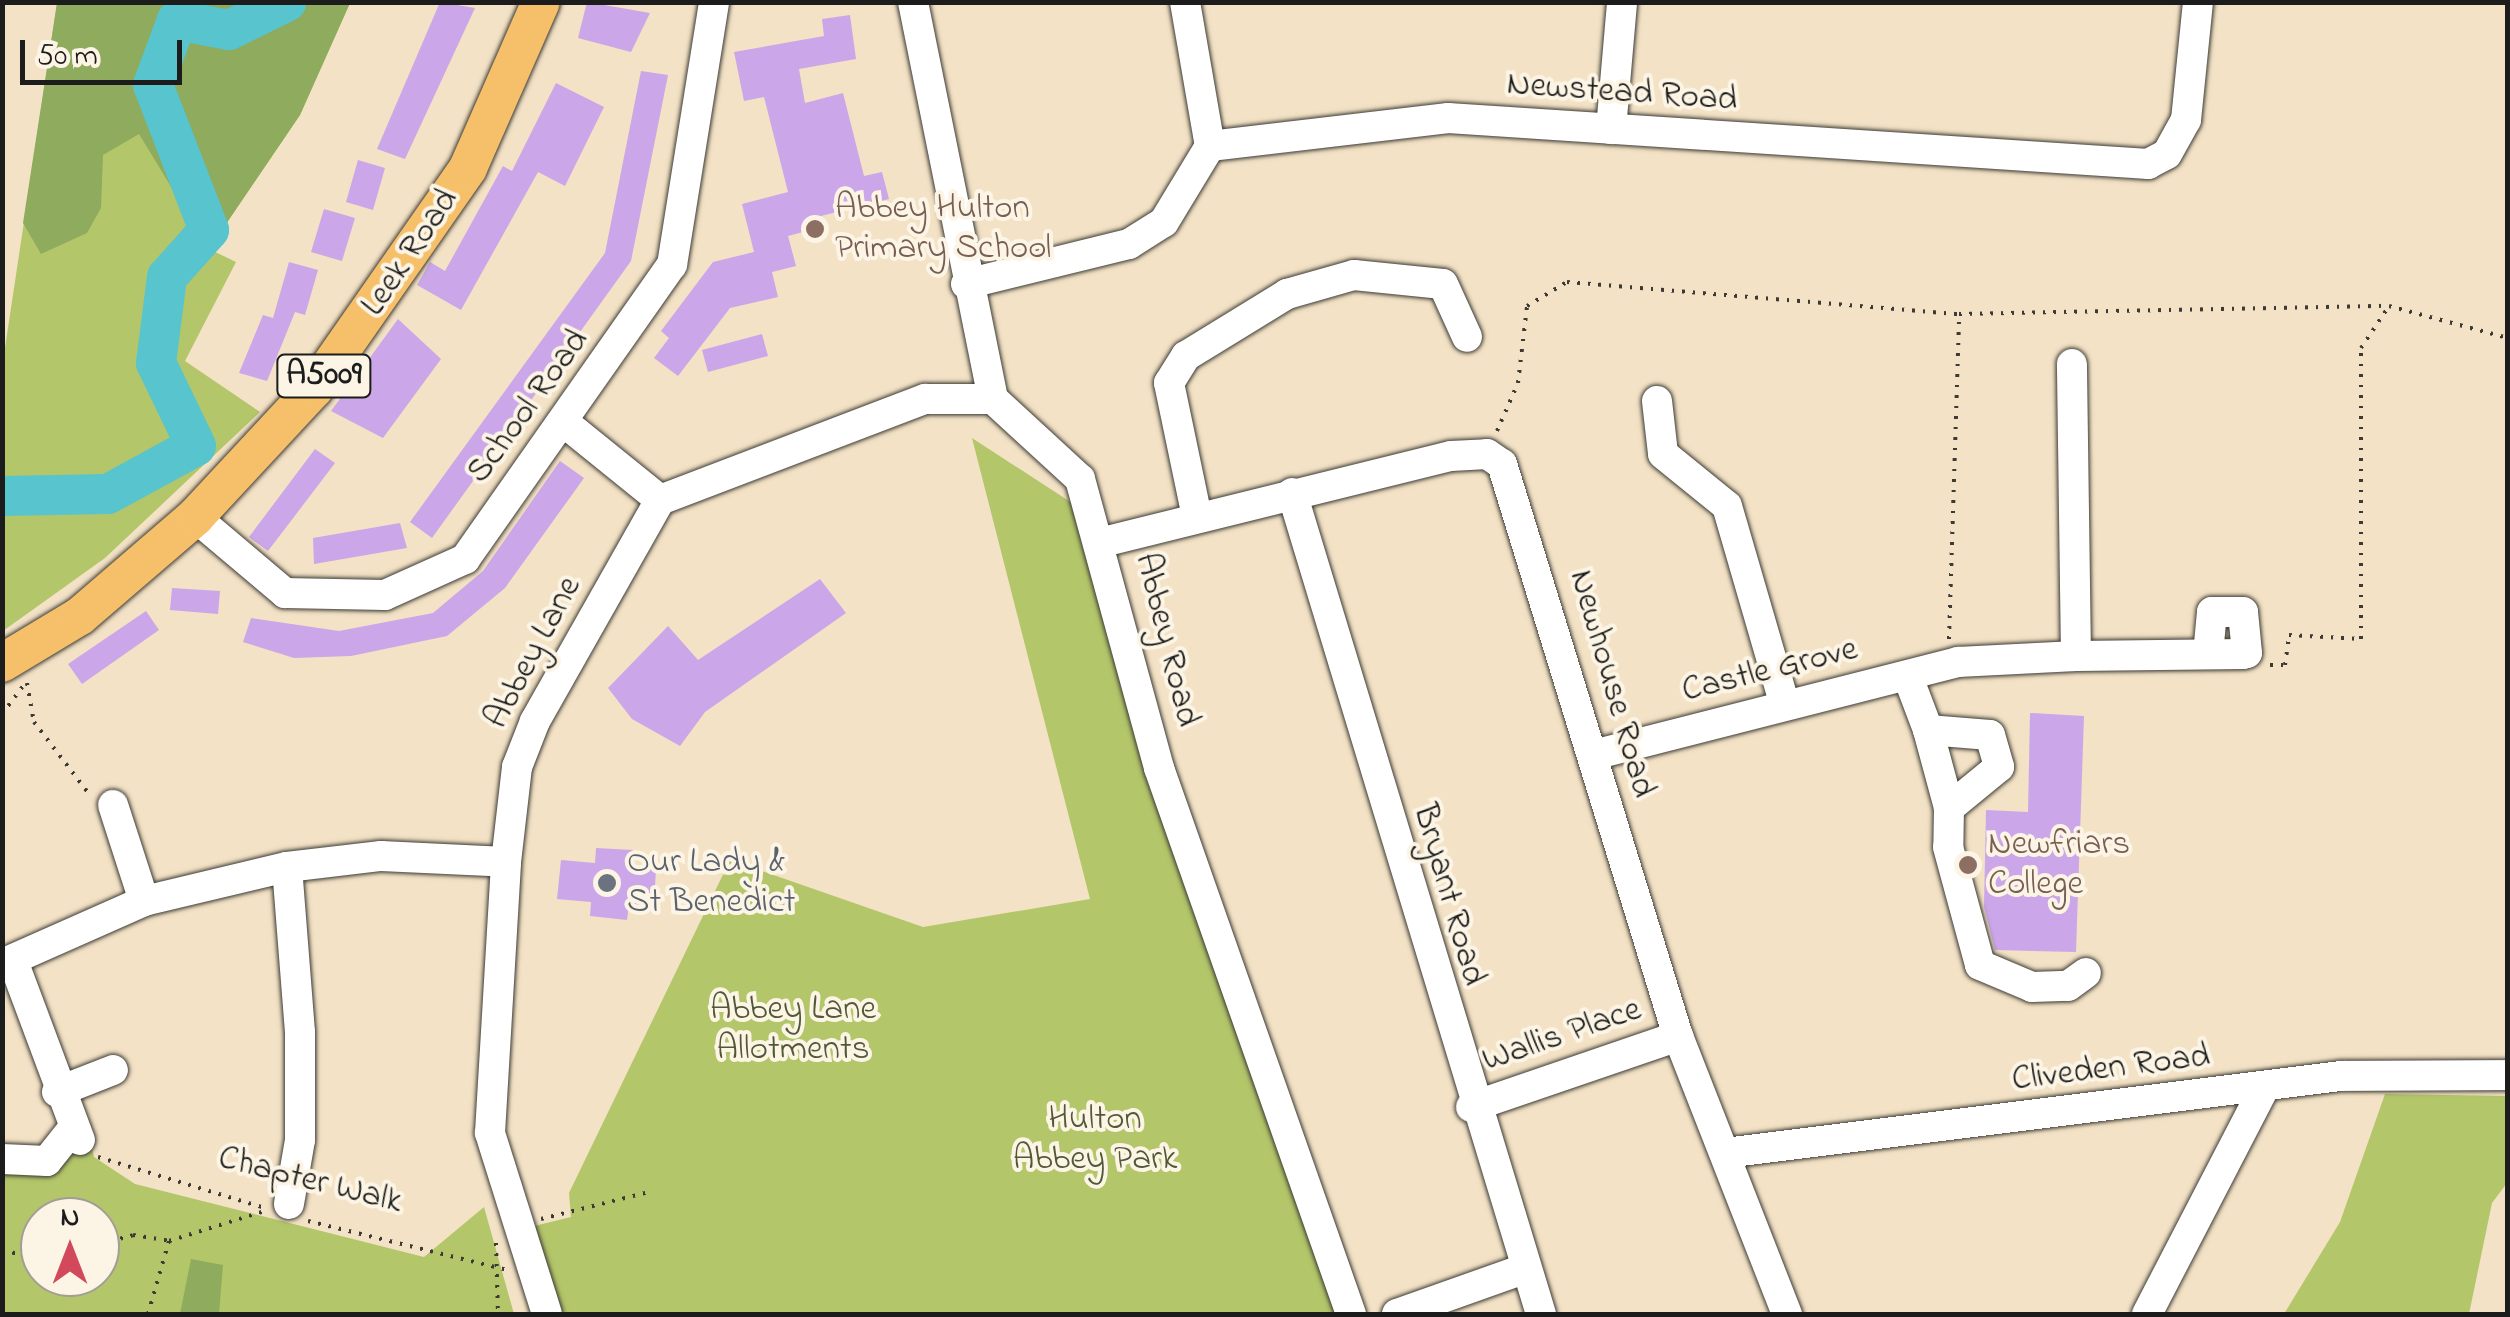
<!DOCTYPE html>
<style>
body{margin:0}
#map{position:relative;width:2510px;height:1317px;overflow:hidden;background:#f3e2c5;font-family:"Indie Flower",sans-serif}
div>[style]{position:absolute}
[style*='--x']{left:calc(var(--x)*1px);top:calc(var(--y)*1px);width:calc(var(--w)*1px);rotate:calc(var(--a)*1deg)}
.green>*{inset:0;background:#b3c66a}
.forest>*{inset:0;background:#8eab5e}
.river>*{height:40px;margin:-20px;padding:0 20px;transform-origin:20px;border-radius:20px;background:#57c4ce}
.building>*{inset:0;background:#cba6e8}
.path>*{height:4px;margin-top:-2px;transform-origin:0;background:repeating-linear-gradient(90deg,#3c3a35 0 2.5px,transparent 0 10.5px)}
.roads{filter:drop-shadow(0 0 2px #3c3a35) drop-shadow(0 0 2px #3c3a35)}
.minor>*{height:30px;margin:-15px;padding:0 15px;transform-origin:15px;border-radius:15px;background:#fff}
.major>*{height:38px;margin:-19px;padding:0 19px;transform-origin:19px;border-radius:19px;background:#f6c06b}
.dots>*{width:28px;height:28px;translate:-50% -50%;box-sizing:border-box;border:5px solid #fcf5e5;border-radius:50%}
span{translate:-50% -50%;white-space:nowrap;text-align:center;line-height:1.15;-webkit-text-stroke:8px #fcf5e5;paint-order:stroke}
.shield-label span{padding:2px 8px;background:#fcf5e5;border:2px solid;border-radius:8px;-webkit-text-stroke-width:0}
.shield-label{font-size:32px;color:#1c1c1c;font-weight:700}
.street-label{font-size:35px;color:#1c1c1c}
.education-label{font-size:35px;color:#785e54}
.left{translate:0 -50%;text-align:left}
.worship-label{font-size:35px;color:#5b616d}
.park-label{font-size:35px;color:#515837}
.frame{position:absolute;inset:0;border:5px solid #1c1c1c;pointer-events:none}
.north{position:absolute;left:20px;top:1197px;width:100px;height:100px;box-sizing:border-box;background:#fcf5e5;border:2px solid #a29e95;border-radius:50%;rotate:0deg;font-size:28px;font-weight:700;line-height:40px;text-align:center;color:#1c1c1c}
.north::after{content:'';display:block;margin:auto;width:35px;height:45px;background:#d1495b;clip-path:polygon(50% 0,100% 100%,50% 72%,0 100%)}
.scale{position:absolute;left:20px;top:40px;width:162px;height:45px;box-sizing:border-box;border:5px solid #1c1c1c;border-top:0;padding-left:12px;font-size:30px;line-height:35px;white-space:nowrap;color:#1c1c1c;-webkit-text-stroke:8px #fcf5e5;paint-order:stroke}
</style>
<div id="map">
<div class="green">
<div style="clip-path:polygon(57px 3px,350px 3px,300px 115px,209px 249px,236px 262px,185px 361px,260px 412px,105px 558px,3px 631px,3px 361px)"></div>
<div style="clip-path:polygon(972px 438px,1072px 503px,1342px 1314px,560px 1314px,526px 1228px,571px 1217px,569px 1193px,730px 860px,923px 927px,1090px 899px)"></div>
<div style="clip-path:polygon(2385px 1094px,2507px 1096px,2507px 1183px,2492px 1203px,2469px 1314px,2284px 1314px,2340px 1222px)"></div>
<div style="clip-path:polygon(evenodd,91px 1144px,94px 1157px,135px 1184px,424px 1257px,484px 1207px,514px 1314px,3px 1314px,2px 1174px,91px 1144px,40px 1217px,100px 1217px,100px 1277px,40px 1277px,40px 1217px)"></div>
</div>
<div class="forest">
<div style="clip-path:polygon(57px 3px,57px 2px,350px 3px,300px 115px,209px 249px,139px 134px,103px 155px,101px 208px,87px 233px,41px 254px,23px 223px)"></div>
<div style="clip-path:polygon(191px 1259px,223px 1265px,219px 1314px,180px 1314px)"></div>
</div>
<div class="river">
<div style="--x:2;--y:496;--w:106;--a:-1.1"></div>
<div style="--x:108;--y:494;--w:100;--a:-28.6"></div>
<div style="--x:196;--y:446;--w:92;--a:-115.7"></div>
<div style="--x:156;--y:363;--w:87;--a:-82.7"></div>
<div style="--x:167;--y:277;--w:63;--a:-48.2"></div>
<div style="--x:209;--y:230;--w:155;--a:-111.1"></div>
<div style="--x:153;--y:85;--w:69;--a:-69.7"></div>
<div style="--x:177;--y:20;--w:53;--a:10.9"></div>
<div style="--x:229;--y:30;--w:64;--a:-26.2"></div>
</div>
<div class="building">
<div style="clip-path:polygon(440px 2px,475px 8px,405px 159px,377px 149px)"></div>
<div style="clip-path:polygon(587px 2px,650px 13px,631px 52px,578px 38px)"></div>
<div style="clip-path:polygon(850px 15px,856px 59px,799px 69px,805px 103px,843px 93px,864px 176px,882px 172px,889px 199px,805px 220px,807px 231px,788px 236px,796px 266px,772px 272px,778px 297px,730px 308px,678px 376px,654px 358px,669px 338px,661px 331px,713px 262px,754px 252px,742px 204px,788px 192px,764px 97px,744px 101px,734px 52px,824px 36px,822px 19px)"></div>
<div style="clip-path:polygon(641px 71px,668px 75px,631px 261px,432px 538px,410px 522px,605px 253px)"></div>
<div style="clip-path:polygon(556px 83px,604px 107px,565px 186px,538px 172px,461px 310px,417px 285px,430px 262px,445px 271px,503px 166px,512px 171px)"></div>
<div style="clip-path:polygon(358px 160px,385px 168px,373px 210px,346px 202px)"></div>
<div style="clip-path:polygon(324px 209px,355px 218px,342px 261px,311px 252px)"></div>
<div style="clip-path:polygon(289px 262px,318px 270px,305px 315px,295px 312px,267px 381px,239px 373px,263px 315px,273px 318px)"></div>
<div style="clip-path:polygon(398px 319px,441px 359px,383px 438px,331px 411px)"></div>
<div style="clip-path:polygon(762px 334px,768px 356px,708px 372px,702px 350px)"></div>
<div style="clip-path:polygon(315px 449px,335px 463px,268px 551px,249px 537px)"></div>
<div style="clip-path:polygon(560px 461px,584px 478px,505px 588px,447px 636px,351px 656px,294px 658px,243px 642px,251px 618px,339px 631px,433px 613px,483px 571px)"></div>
<div style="clip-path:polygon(400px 523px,407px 548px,314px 564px,313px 538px)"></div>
<div style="clip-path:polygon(820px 579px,846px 613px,705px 712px,680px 746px,632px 719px,608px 688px,668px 626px,698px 660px)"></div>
<div style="clip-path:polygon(172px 588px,220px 591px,218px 614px,170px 610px)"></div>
<div style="clip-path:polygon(146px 611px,159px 630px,82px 684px,68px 664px)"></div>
<div style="clip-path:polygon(2030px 713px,2084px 716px,2076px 952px,1995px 950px,1984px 907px,1986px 810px,2028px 812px)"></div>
<div style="clip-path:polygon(596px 848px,633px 850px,632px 866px,656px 868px,654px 905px,629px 904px,627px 920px,590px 916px,591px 902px,557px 899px,561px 860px,595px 863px)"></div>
</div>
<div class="path">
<div style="--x:1497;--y:431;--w:52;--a:-66.4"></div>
<div style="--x:1518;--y:383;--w:78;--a:-83.3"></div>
<div style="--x:1527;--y:306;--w:47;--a:-31"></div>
<div style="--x:1567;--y:282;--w:393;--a:4.7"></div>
<div style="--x:1959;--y:314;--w:430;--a:-1.1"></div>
<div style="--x:2389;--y:306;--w:123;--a:15.1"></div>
<div style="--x:1949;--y:639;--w:325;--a:-88.2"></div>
<div style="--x:2270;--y:665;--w:15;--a:0"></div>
<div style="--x:2285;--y:665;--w:30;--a:-82"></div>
<div style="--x:2289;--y:635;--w:72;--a:3.2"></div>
<div style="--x:2361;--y:639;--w:291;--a:-90"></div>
<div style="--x:2361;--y:348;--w:50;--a:-56.3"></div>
<div style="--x:27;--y:683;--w:40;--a:80"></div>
<div style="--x:34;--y:722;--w:91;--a:52.6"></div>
<div style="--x:2;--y:714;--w:38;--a:-53"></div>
<div style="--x:98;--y:1157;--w:175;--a:17"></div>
<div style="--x:541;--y:1219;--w:115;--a:-14"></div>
<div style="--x:308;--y:1221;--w:206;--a:13.8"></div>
<div style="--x:496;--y:1243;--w:71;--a:88.4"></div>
<div style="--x:100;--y:1244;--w:34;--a:-15"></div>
<div style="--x:133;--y:1235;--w:36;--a:9"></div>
<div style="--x:2;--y:1251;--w:38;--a:9"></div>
<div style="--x:148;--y:1314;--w:76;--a:-74"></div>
<div style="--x:169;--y:1241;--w:101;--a:-17.4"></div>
</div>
<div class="roads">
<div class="minor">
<div style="--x:913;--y:2;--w:405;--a:78.6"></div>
<div style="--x:993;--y:399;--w:118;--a:42.6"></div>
<div style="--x:1080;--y:479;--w:300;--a:74.7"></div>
<div style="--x:1159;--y:768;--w:579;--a:70.63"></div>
<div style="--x:1185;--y:2;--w:146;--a:80.2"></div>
<div style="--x:1611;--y:129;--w:127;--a:-85"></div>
<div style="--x:966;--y:284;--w:168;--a:-13.8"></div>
<div style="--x:1129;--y:244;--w:41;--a:-32.2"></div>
<div style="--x:1164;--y:222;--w:89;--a:-58.8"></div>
<div style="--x:1210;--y:146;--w:240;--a:-6.7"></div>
<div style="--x:1448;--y:118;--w:702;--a:3.76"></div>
<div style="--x:2148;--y:164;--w:21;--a:-28"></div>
<div style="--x:2167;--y:154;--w:39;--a:-61"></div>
<div style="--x:2186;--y:120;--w:119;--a:-84.2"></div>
<div style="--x:1657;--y:401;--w:53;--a:83.5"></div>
<div style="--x:1663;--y:454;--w:82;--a:39.1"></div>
<div style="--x:1727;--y:506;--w:207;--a:73.8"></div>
<div style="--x:565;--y:423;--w:122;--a:39"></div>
<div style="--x:1292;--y:493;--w:858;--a:73.13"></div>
<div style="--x:195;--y:517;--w:118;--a:40.2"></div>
<div style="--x:285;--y:593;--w:100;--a:1.1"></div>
<div style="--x:385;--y:595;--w:88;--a:-24.2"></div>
<div style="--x:465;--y:559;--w:360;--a:-54.9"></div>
<div style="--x:672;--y:265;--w:266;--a:-80.9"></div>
<div style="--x:1197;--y:517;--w:137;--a:-101.8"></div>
<div style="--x:1169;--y:383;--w:32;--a:-58"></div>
<div style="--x:1186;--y:356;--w:119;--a:-31.5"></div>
<div style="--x:1287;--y:294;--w:70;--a:-15.8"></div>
<div style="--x:1354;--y:275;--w:89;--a:5.8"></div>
<div style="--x:1443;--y:284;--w:58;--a:65.6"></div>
<div style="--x:1103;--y:542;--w:358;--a:-13.9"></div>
<div style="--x:1451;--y:456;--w:36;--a:-3"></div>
<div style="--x:1487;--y:454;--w:18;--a:34"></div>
<div style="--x:1502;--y:464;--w:598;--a:72.9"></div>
<div style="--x:1678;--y:1036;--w:299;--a:68.6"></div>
<div style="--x:2076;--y:656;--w:167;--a:-0.7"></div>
<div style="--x:2243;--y:654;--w:4;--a:-14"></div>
<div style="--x:2247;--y:653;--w:41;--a:-95.6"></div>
<div style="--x:2243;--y:612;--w:31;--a:180"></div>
<div style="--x:2212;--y:612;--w:42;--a:95.4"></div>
<div style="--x:1908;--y:677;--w:57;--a:69.3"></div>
<div style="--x:1928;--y:730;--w:62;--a:4.6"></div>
<div style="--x:1990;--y:735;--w:33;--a:74"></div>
<div style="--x:1999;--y:767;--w:65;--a:140.6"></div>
<div style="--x:1949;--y:808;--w:39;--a:91"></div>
<div style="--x:1948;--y:847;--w:122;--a:74.8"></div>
<div style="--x:1980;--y:965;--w:56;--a:22.9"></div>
<div style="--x:2032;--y:987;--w:36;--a:-2"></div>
<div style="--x:2068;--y:986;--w:22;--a:-36"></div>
<div style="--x:1928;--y:730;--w:81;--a:74.9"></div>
<div style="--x:1593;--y:755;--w:377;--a:-14.3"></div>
<div style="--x:1958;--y:662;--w:118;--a:-2.9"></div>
<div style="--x:2076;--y:656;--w:292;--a:-90.8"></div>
<div style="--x:113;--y:805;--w:101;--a:72.1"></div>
<div style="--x:287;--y:867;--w:166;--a:85.5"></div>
<div style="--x:300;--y:1032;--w:108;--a:90"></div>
<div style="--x:300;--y:1140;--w:65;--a:99.8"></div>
<div style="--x:13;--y:961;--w:191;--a:69.5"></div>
<div style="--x:2;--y:964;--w:155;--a:-23.9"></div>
<div style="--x:144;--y:901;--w:147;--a:-13.4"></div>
<div style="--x:287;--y:867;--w:95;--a:-6.7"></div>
<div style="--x:381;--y:856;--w:125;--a:2.7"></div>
<div style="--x:57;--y:1092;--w:60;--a:-21.4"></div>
<div style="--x:1471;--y:1107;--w:219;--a:-18.9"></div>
<div style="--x:1725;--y:1153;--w:621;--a:-7.13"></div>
<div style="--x:2341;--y:1076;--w:167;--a:-0.3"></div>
<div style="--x:2;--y:1159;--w:45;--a:2.5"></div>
<div style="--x:47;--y:1161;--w:43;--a:-51.5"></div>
<div style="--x:547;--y:1314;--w:190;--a:-107.5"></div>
<div style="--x:490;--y:1133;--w:271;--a:-86.6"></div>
<div style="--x:506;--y:862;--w:96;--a:-83.4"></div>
<div style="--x:517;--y:767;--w:49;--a:-68.6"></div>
<div style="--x:535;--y:721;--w:254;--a:-60.5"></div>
<div style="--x:660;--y:500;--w:284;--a:-20.9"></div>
<div style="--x:925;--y:399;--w:68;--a:0"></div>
<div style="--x:1397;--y:1314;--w:135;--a:-19.5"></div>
<div style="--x:2147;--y:1314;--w:254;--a:-62.6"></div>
</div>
<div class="major">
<div style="--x:2;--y:663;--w:91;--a:-31.1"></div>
<div style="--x:80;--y:616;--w:152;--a:-40.7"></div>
<div style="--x:195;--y:517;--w:175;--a:-47.1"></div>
<div style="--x:314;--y:389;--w:269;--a:-55.1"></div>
<div style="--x:468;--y:168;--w:181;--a:-66.3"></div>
</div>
</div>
<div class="dots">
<div style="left:815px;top:229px;background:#8d6e63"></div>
<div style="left:1968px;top:865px;background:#8d6e63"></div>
<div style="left:607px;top:883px;background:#6b7280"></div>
</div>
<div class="shield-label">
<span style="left:324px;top:376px">A5009</span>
</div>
<div class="street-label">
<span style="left:1622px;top:93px;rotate:4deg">Newstead Road</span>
<span style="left:411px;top:253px;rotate:-56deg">Leek Road</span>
<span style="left:529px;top:407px;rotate:-54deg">School Road</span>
<span style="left:1166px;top:640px;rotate:76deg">Abbey Road</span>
<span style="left:534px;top:653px;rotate:-62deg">Abbey Lane</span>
<span style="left:1770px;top:671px;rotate:-14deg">Castle Grove</span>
<span style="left:1611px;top:684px;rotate:74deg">Newhouse Road</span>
<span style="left:1448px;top:895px;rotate:74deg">Bryant Road</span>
<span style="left:1562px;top:1036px;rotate:-19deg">Wallis Place</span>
<span style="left:2111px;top:1069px;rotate:-7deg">Cliveden Road</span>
<span style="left:310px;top:1181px;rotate:14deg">Chapter Walk</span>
</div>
<div class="education-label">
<span class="left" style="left:835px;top:229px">Abbey Hulton<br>Primary School</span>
<span class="left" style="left:1988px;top:865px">Newfriars<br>College</span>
</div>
<div class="worship-label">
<span class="left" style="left:627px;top:883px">Our Lady &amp;<br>St Benedict</span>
</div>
<div class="park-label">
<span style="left:793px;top:1030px">Abbey Lane<br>Allotments</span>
<span style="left:1095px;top:1140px">Hulton<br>Abbey Park</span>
</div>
<div class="frame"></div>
<div class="north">N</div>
<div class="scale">50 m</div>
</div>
